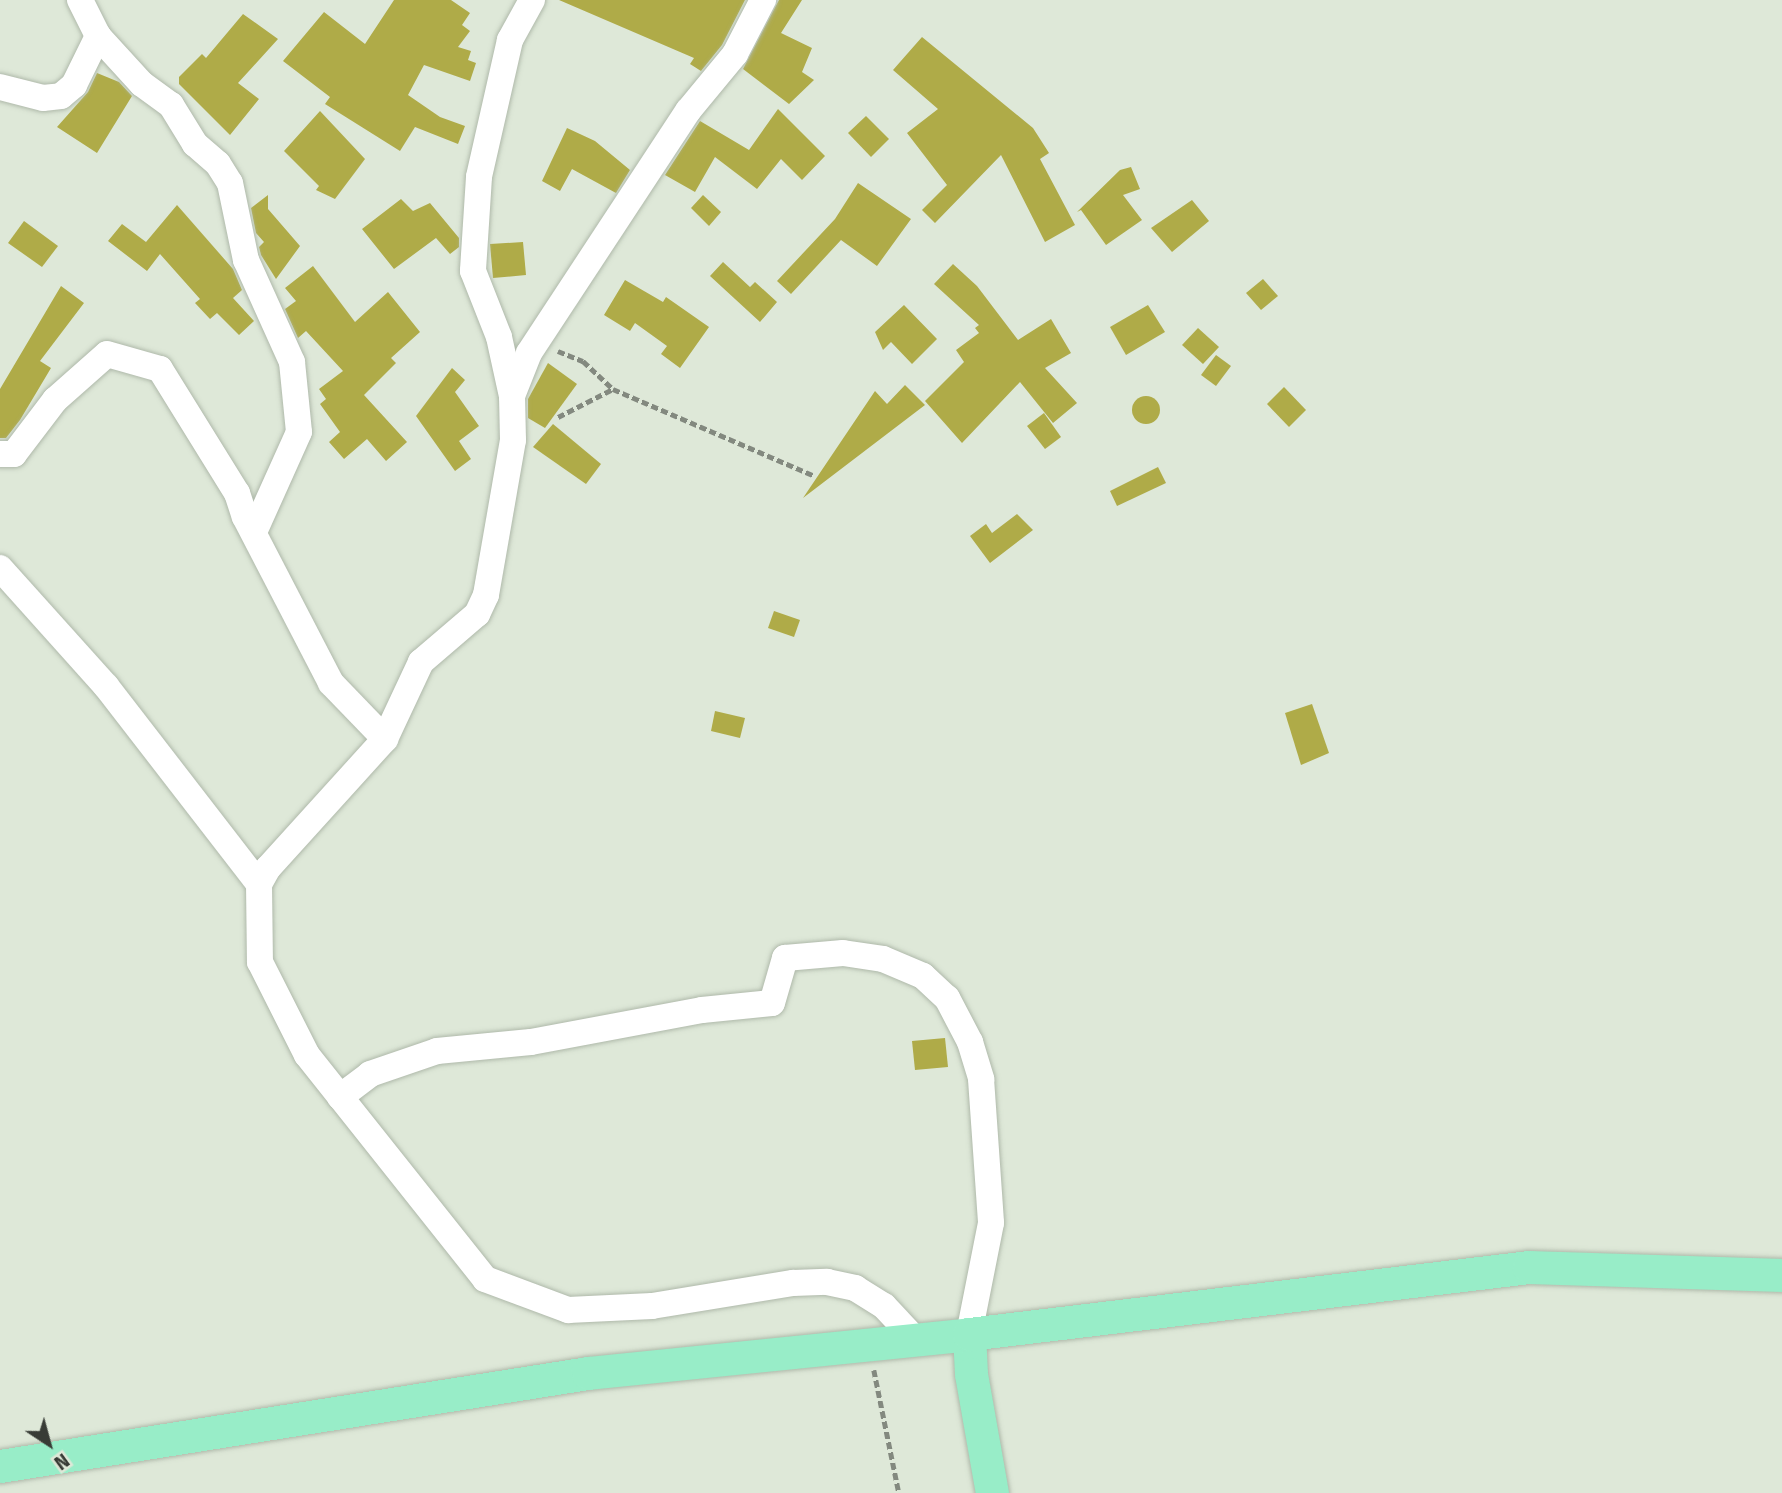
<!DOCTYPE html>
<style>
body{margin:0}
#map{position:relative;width:1782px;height:1493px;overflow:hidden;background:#dee8d8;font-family:"Fira Sans",sans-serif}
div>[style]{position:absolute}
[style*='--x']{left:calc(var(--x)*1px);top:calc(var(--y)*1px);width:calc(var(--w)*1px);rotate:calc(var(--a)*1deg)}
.building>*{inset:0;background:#afab48}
.round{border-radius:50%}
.path>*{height:4.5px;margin-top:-2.25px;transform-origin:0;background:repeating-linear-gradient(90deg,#83897f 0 7px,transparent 0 10.5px)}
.roads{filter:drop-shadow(0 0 2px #afb9aa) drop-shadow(0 0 2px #afb9aa)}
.minor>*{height:26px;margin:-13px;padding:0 13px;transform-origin:13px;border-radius:13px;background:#fff}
.major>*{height:33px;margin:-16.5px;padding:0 16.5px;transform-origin:16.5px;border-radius:16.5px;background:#98edc8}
span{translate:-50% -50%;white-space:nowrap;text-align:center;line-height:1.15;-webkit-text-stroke:5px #dee8d8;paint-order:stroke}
.north{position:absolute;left:14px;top:1409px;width:70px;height:70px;-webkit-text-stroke:5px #dee8d8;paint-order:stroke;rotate:144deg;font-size:19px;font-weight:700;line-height:28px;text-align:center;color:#383c36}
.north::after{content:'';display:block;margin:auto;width:24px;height:32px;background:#383c36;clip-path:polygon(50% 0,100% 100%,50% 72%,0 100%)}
</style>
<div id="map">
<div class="building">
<div style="clip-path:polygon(394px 0,451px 0,470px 13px,462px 25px,470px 31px,458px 47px,471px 51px,468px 60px,476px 63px,470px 81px,424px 65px,408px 95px,440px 117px,465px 126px,458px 144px,415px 127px,400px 151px,325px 104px,330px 97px,283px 61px,324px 12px,365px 44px)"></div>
<div style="clip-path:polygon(559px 0,745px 0,722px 45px,701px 71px,690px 64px,694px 58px)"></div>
<div style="clip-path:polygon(779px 0,802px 0,781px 33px,812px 48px,802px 72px,814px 80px,789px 104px,743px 69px)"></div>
<div style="clip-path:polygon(243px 14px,278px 39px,238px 83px,259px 99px,230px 135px,179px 84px,179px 77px,202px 54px,206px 58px)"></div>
<div style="clip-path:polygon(922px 37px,1033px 128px,1049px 153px,1040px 159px,1075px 225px,1045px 242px,1001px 155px,935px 223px,922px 210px,947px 185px,907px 133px,938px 109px,893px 70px)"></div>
<div style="clip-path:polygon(97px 73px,119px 82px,132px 96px,97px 153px,57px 127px,88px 92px)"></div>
<div style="clip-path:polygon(778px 109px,825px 156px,802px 180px,781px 159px,757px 189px,715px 157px,695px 192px,665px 175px,700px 121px,749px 150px)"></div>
<div style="clip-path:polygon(320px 111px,365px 159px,335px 199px,316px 190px,319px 186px,284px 151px)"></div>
<div style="clip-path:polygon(866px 116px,889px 139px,871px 157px,848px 133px)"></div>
<div style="clip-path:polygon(567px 128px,595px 141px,630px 170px,616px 193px,572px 169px,560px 191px,542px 181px)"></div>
<div style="clip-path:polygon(1131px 167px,1140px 189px,1123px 195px,1142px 220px,1106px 245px,1081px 210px,1077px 212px,1120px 170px)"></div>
<div style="clip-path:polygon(858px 183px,911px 219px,877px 266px,841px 240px,791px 294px,777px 281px,835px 219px)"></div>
<div style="clip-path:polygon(268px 195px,268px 209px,300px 246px,276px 279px,261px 255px,259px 247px,264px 242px,256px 233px,251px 208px)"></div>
<div style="clip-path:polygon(703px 195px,721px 212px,709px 226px,691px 208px)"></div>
<div style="clip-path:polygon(401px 199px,413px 211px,430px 203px,459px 238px,459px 247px,450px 254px,436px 238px,394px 269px,362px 229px)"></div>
<div style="clip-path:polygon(1192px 200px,1209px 221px,1172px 252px,1151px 228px)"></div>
<div style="clip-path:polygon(177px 205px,233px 269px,242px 290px,233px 298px,254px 321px,239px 335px,217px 313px,210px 319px,195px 303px,200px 299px,160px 254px,147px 271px,108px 241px,122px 224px,146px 242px)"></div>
<div style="clip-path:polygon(24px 221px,58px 246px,42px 267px,8px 243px)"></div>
<div style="clip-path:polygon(523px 242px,526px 275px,493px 278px,490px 244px)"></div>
<div style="clip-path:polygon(723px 262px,750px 287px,755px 282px,777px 302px,760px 322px,710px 276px)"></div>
<div style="clip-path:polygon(953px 264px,977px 286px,1018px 340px,1051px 319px,1071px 353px,1045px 368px,1077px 403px,1053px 423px,1020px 382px,962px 443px,925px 401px,964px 362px,956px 350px,979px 333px,975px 328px,979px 325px,934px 284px)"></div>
<div style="clip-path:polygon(313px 266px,355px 322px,388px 292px,420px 332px,391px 358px,396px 363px,364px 395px,407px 442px,386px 461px,367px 439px,344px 459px,329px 442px,340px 432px,320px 404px,326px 399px,319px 389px,343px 371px,306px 331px,298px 338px,285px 309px,296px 301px,285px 288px)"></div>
<div style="clip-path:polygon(1263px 279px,1278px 296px,1261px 310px,1246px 293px)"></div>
<div style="clip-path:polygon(625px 280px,663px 302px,666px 297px,709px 327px,680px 368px,661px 354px,667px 346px,635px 323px,630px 331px,604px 315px)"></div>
<div style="clip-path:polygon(61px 286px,84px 303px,40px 361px,51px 368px,20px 420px,6px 438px,0 438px,0 389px)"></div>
<div style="clip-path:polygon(904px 305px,937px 339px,912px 364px,891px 342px,883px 350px,875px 332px)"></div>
<div style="clip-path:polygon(1148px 305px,1165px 332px,1126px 355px,1110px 327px)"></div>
<div style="clip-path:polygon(1198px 328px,1219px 347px,1203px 364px,1182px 345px)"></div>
<div style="clip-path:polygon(1216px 355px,1231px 366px,1216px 386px,1201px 375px)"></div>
<div style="clip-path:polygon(548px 363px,577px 384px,545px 428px,528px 418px,528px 399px)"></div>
<div style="clip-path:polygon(452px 368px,465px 380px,455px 392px,479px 426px,459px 441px,471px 459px,455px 471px,416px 416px)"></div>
<div style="clip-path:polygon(905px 385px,925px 405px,803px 498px,875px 391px,887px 404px)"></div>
<div style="clip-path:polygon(1284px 387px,1306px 410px,1289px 427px,1267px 404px)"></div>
<div class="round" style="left:1132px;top:396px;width:28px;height:28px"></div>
<div style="clip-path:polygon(1044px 413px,1061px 437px,1045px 449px,1027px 426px)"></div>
<div style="clip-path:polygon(553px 424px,601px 464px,586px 484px,533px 447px)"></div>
<div style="clip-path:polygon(1158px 467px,1166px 483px,1117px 506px,1110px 491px)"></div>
<div style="clip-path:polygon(1017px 514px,1033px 530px,990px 563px,970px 536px,986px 524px,992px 533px)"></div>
<div style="clip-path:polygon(774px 611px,800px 620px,794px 637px,768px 628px)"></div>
<div style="clip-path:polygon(1312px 704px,1329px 753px,1301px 765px,1285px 713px)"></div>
<div style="clip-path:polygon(715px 711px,745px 718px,740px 738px,711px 731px)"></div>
<div style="clip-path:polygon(945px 1038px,948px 1067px,915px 1070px,912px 1041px)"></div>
</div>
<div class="path">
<div style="--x:558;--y:351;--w:27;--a:22"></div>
<div style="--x:583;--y:361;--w:41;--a:43"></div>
<div style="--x:613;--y:389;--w:218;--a:23.3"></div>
<div style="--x:558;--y:417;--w:62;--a:-27"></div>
<div style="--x:874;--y:1370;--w:126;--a:78.5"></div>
</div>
<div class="roads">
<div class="minor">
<div style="--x:80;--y:0;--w:40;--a:63.4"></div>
<div style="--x:98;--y:36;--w:65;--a:47.5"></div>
<div style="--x:142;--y:84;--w:36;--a:36"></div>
<div style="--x:171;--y:105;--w:46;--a:58.4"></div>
<div style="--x:195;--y:144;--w:30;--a:41"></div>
<div style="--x:218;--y:164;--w:22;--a:58"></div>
<div style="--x:230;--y:183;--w:79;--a:78.3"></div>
<div style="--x:246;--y:260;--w:112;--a:65.7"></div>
<div style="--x:292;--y:362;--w:70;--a:84.3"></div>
<div style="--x:299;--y:432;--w:107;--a:114.2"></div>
<div style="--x:532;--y:0;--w:46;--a:118.8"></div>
<div style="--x:510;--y:40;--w:140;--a:102.8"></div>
<div style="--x:479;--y:177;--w:94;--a:93.7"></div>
<div style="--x:473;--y:271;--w:71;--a:68.5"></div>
<div style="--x:499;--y:337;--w:60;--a:77.6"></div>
<div style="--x:512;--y:396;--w:44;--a:88.7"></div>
<div style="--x:513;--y:440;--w:157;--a:99.9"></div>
<div style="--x:486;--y:595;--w:21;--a:115"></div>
<div style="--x:477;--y:614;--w:74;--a:139.4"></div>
<div style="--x:421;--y:662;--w:85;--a:115.1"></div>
<div style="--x:385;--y:739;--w:174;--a:132.2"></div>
<div style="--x:268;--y:868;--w:18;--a:119"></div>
<div style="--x:259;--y:884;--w:78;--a:89.3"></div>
<div style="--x:260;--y:962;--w:104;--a:63.2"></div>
<div style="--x:307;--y:1055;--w:286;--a:51.5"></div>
<div style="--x:485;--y:1279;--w:89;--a:20.5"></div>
<div style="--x:568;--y:1310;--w:84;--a:-2.7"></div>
<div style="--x:652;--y:1306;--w:143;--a:-9.3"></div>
<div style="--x:793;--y:1283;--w:34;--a:-2"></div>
<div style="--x:827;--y:1282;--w:29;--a:12"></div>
<div style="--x:855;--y:1288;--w:34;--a:32"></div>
<div style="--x:884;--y:1306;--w:45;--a:46.8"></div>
<div style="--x:0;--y:87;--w:44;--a:14.3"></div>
<div style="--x:43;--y:98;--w:18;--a:-6"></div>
<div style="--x:61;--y:96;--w:17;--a:-40"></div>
<div style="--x:74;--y:85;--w:55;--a:-63.9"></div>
<div style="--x:512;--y:396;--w:46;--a:-68.4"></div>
<div style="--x:529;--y:353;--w:290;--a:-56.7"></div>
<div style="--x:688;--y:111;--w:74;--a:-50.5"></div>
<div style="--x:735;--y:54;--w:61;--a:-62.6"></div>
<div style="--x:0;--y:454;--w:14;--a:0"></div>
<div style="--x:14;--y:454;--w:68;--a:-52.8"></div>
<div style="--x:55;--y:400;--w:69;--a:-41.5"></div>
<div style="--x:107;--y:354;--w:55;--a:15.8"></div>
<div style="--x:160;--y:369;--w:146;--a:58.2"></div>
<div style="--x:237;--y:493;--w:25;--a:72"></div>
<div style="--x:245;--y:517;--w:187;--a:62.6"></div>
<div style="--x:331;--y:683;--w:78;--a:46"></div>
<div style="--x:0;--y:568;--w:159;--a:48.1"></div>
<div style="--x:106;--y:686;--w:250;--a:52.3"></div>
<div style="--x:340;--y:1097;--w:38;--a:-37"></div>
<div style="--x:370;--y:1074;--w:71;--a:-18.9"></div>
<div style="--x:437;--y:1051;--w:94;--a:-5.5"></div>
<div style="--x:531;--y:1042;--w:174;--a:-10.6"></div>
<div style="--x:702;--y:1010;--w:70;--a:-5.7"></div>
<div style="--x:772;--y:1003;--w:47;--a:-73.9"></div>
<div style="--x:785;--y:958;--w:58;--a:-4.9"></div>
<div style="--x:843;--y:953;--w:40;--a:8.5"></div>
<div style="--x:883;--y:959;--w:43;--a:23"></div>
<div style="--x:923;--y:976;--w:33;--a:43"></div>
<div style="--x:947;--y:998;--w:50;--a:62.4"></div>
<div style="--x:970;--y:1042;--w:39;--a:73"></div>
<div style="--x:981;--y:1079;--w:144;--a:86"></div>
<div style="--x:991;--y:1223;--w:113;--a:101.2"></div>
</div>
<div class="major">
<div style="--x:969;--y:1334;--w:40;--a:87.1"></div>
<div style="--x:971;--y:1374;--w:121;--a:80"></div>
<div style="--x:0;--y:1466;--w:595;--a:-8.99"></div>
<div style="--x:588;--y:1373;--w:383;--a:-5.8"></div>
<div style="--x:969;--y:1334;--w:564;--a:-6.82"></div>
<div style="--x:1529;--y:1267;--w:253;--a:1.8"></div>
</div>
</div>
<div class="north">N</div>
</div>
